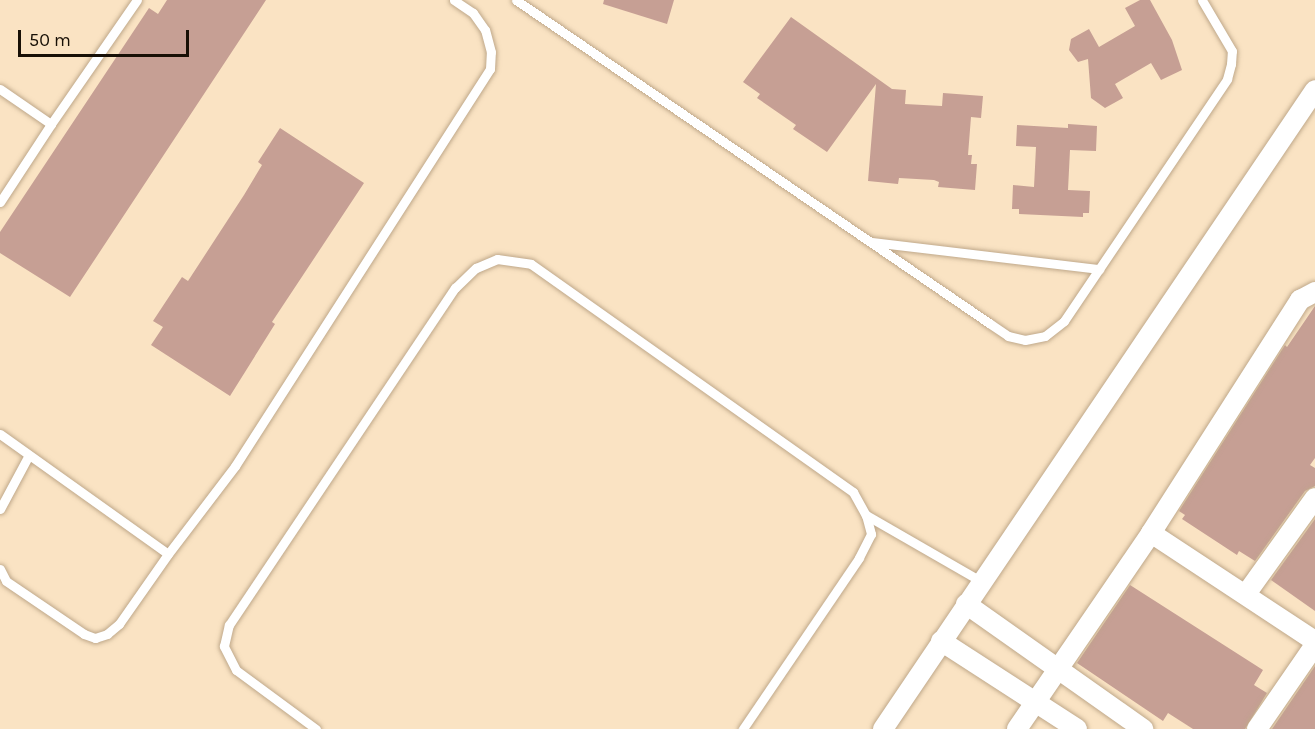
<!DOCTYPE html>
<style>
body{margin:0}
#map{position:relative;width:1315px;height:729px;overflow:hidden;background:#fae3c3;font-family:Karla,sans-serif}
div>[style]{position:absolute}
[style*='--x']{left:calc(var(--x)*1px);top:calc(var(--y)*1px);width:calc(var(--w)*1px);rotate:calc(var(--a)*1deg)}
.building>*{inset:0;background:#c69f94}
.roads{filter:drop-shadow(0 0 2px #bfa88a) drop-shadow(0 0 2px #bfa88a)}
.service>*{height:9px;margin:-4.5px;padding:0 4.5px;transform-origin:4.5px;border-radius:4.5px;background:#fff}
.minor>*{height:20px;margin:-10px;padding:0 10px;transform-origin:10px;border-radius:10px;background:#fff}
span{translate:-50% -50%;white-space:nowrap;text-align:center;line-height:1.15;-webkit-text-stroke:6px #fae3c3;paint-order:stroke}
.scale{position:absolute;left:18px;top:30px;width:171px;height:27px;box-sizing:border-box;border:3px solid #181006;border-top:0;padding-left:8px;font-size:18px;line-height:21px;white-space:nowrap;color:#181006;-webkit-text-stroke:4px #fae3c3;paint-order:stroke}
</style>
<div id="map">
<div class="building">
<div style="clip-path:polygon(167px 0,266px 0,70px 297px,0 253px,0 232px,149px 8px,158px 14px)"></div>
<div style="clip-path:polygon(604px 0,674px 0,667px 24px,603px 4px)"></div>
<div style="clip-path:polygon(1140px 0,1150px 0,1172px 40px,1182px 70px,1161px 80px,1151px 63px,1115px 84px,1123px 98px,1105px 108px,1091px 98px,1088px 59px,1078px 62px,1069px 50px,1071px 39px,1089px 29px,1099px 47px,1135px 26px,1125px 8px)"></div>
<div style="clip-path:polygon(791px 17px,892px 89px,906px 90px,905px 104px,942px 106px,943px 93px,983px 96px,981px 118px,971px 117px,968px 155px,972px 155px,971px 164px,977px 164px,975px 190px,938px 187px,939px 182px,934px 180px,899px 178px,898px 184px,868px 181px,876px 84px,827px 152px,793px 129px,796px 125px,757px 98px,760px 94px,743px 82px)"></div>
<div style="clip-path:polygon(1068px 124px,1097px 126px,1096px 151px,1070px 150px,1068px 190px,1090px 191px,1089px 213px,1083px 213px,1083px 217px,1019px 214px,1019px 209px,1012px 209px,1013px 185px,1034px 187px,1036px 147px,1016px 146px,1017px 125px,1068px 128px)"></div>
<div style="clip-path:polygon(280px 128px,364px 183px,272px 322px,275px 324px,230px 396px,151px 345px,163px 327px,153px 321px,182px 277px,188px 281px,244px 195px,262px 165px,258px 162px)"></div>
<div style="clip-path:polygon(1315px 306px,1315px 458px,1310px 465px,1315px 468px,1315px 486px,1305px 491px,1255px 561px,1239px 551px,1237px 555px,1182px 519px,1185px 515px,1179px 511px,1285px 345px,1287px 347px)"></div>
<div style="clip-path:polygon(1315px 519px,1315px 611px,1271px 580px)"></div>
<div style="clip-path:polygon(1130px 585px,1263px 670px,1254px 685px,1267px 693px,1245px 729px,1193px 729px,1168px 713px,1163px 721px,1077px 663px)"></div>
<div style="clip-path:polygon(1315px 666px,1315px 729px,1272px 729px)"></div>
</div>
<div class="roads">
<div class="service">
<div style="--x:516;--y:0;--w:573;--a:34.33"></div>
<div style="--x:989;--y:323;--w:23;--a:34"></div>
<div style="--x:1008;--y:336;--w:17;--a:13"></div>
<div style="--x:1025;--y:340;--w:20;--a:-11"></div>
<div style="--x:1045;--y:336;--w:24;--a:-38"></div>
<div style="--x:1064;--y:321;--w:292;--a:-56"></div>
<div style="--x:1227;--y:79;--w:16;--a:-75"></div>
<div style="--x:1231;--y:64;--w:13;--a:-86"></div>
<div style="--x:1232;--y:51;--w:59;--a:-120.5"></div>
<div style="--x:0;--y:89;--w:62;--a:34.5"></div>
<div style="--x:51;--y:124;--w:151;--a:-55.3"></div>
<div style="--x:0;--y:202;--w:93;--a:-56.8"></div>
<div style="--x:872;--y:242;--w:229;--a:6.8"></div>
<div style="--x:0;--y:434;--w:206;--a:35.5"></div>
<div style="--x:168;--y:554;--w:111;--a:-52.7"></div>
<div style="--x:235;--y:466;--w:472;--a:-57.3"></div>
<div style="--x:490;--y:69;--w:17;--a:-87"></div>
<div style="--x:491;--y:52;--w:23;--a:-105"></div>
<div style="--x:485;--y:30;--w:21;--a:-125"></div>
<div style="--x:473;--y:13;--w:23;--a:-146"></div>
<div style="--x:0;--y:509;--w:61;--a:-61.8"></div>
<div style="--x:866;--y:515;--w:133;--a:29.9"></div>
<div style="--x:0;--y:569;--w:13;--a:63"></div>
<div style="--x:6;--y:581;--w:94;--a:34.2"></div>
<div style="--x:84;--y:634;--w:12;--a:20"></div>
<div style="--x:95;--y:638;--w:13;--a:-18"></div>
<div style="--x:107;--y:634;--w:16;--a:-40"></div>
<div style="--x:119;--y:624;--w:85;--a:-55"></div>
<div style="--x:316;--y:729;--w:99;--a:-143.6"></div>
<div style="--x:236;--y:670;--w:27;--a:-117"></div>
<div style="--x:224;--y:646;--w:22;--a:-77"></div>
<div style="--x:229;--y:625;--w:406;--a:-56.2"></div>
<div style="--x:455;--y:288;--w:29;--a:-44"></div>
<div style="--x:476;--y:268;--w:23;--a:-23"></div>
<div style="--x:497;--y:259;--w:34;--a:8"></div>
<div style="--x:531;--y:264;--w:395;--a:35.3"></div>
<div style="--x:853;--y:492;--w:26;--a:61"></div>
<div style="--x:866;--y:515;--w:20;--a:75"></div>
<div style="--x:871;--y:534;--w:27;--a:117"></div>
<div style="--x:859;--y:558;--w:207;--a:124.2"></div>
</div>
<div class="minor">
<div style="--x:1151;--y:533;--w:196;--a:33.4"></div>
<div style="--x:1246;--y:594;--w:118;--a:-54.3"></div>
<div style="--x:966;--y:604;--w:217;--a:35.2"></div>
<div style="--x:941;--y:641;--w:162;--a:32.9"></div>
<div style="--x:883;--y:729;--w:771;--a:-55.94"></div>
<div style="--x:1017;--y:729;--w:237;--a:-55.6"></div>
<div style="--x:1151;--y:533;--w:277;--a:-57.4"></div>
<div style="--x:1300;--y:300;--w:17;--a:-28"></div>
<div style="--x:1257;--y:729;--w:102;--a:-55.4"></div>
</div>
</div>
<div class="scale">50 m</div>
</div>
